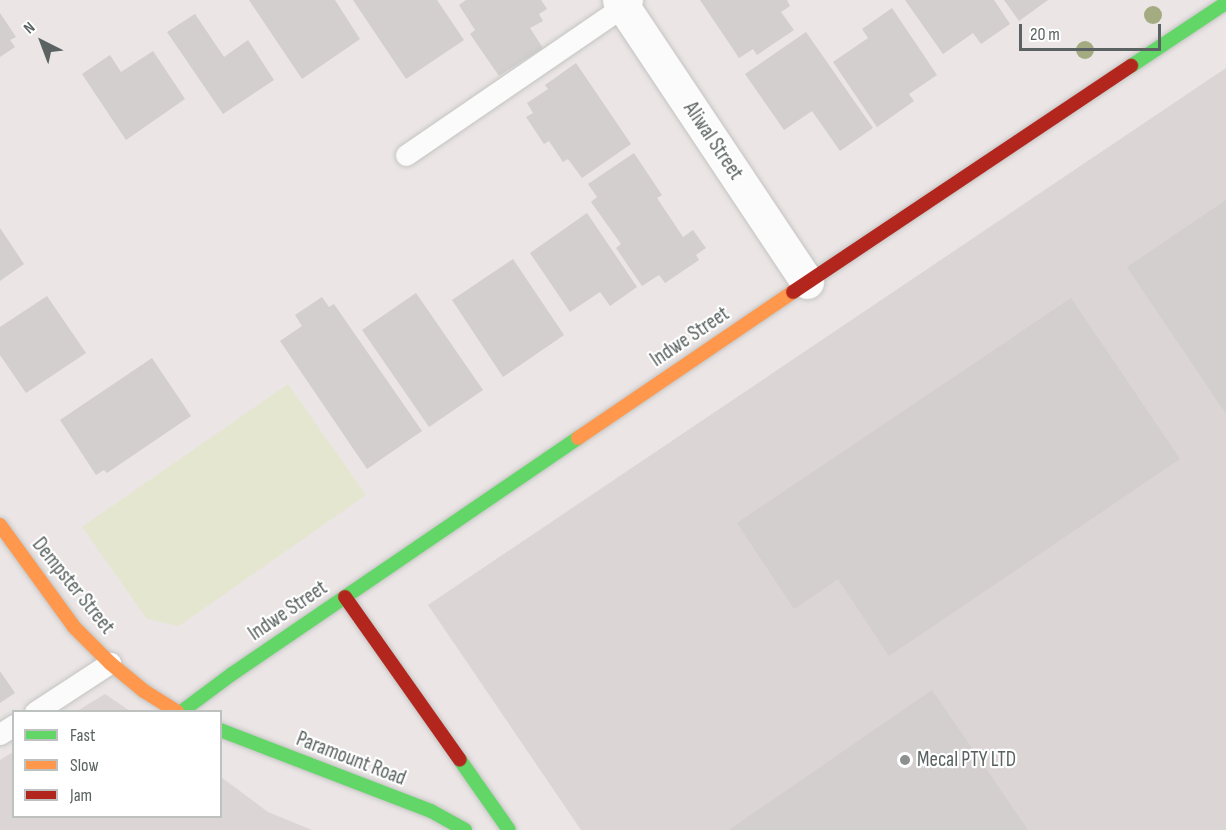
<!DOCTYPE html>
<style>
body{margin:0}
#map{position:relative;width:1226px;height:830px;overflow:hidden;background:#ebe5e5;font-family:"Sofia Sans Condensed",sans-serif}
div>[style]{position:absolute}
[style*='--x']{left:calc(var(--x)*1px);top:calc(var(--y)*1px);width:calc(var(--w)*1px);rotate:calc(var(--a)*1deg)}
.industrial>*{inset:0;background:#dbd5d5}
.green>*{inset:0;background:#e4e6d0}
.building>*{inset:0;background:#d2cfce}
.roads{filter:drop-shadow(0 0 2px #c3c4c2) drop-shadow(0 0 2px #c3c4c2)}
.lane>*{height:21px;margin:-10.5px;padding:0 10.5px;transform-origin:10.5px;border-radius:10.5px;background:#fcfbfb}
.street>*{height:33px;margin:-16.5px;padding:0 16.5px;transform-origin:16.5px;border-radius:16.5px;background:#fcfbfb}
.fast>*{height:14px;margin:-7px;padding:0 7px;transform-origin:7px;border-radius:7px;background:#63d668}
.slow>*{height:14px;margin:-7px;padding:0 7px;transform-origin:7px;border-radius:7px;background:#ff974d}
.jam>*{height:14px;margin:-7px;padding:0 7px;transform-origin:7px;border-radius:7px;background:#b3261e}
.trees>*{width:18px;height:18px;margin:-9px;border-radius:50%;background:#a4ab81}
.dots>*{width:16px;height:16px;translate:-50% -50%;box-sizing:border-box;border:3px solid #fff;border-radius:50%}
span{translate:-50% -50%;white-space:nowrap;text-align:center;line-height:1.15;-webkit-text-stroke:4.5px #fff;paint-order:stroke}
.street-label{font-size:21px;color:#5a6361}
.poi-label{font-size:21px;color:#5a6361}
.left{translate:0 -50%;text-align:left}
.legend{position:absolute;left:12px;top:710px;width:210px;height:108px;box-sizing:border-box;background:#fff;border:2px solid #bdc1c0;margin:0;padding:8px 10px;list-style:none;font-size:18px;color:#5a6361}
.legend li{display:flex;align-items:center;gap:12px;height:30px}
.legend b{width:30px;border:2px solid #bdc1c0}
.north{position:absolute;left:12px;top:12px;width:60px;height:60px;-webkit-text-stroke:4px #fff;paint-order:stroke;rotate:318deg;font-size:16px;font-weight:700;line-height:24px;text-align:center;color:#5a6361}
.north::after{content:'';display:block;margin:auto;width:21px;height:27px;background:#5a6361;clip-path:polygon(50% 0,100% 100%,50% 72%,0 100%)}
.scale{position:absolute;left:1019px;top:24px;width:142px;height:27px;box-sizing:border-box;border:3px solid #5a6361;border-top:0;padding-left:8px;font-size:18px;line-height:21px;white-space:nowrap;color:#5a6361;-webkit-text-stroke:4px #fff;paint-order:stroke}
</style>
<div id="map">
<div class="industrial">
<div style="clip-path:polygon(1226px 68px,1226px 830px,581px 830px,428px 605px)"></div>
<div style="clip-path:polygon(105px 694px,130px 711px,77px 711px)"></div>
<div style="clip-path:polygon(13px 752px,14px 816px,220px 816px,221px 777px,268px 812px,312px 830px,0 830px,0 760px)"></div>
</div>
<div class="green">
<div style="clip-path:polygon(288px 384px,366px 495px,179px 626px,147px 619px,82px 527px)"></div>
</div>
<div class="building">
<div style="clip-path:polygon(249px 0,335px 0,360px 39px,302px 79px)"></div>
<div style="clip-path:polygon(353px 0,437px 0,464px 40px,406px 79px)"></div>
<div style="clip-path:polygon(466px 0,541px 0,547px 9px,539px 14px,543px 21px,530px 28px,543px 48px,499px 76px,470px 34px,475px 30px,459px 5px)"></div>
<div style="clip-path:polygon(700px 0,787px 0,790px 6px,781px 12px,794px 30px,757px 55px,753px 49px,739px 58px)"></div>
<div style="clip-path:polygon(905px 0,994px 0,1010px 24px,981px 44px,973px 33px,943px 54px)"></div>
<div style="clip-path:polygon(1004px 0,1048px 0,1019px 21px)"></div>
<div style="clip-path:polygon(892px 8px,937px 75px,909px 94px,914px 101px,877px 127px,833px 62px,868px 38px,862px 29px)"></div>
<div style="clip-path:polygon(0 13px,16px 37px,10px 40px,15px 47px,0 57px)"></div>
<div style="clip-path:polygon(195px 14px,224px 57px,248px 40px,274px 80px,223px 114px,167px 32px)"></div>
<div style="clip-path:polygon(806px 32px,873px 128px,840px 151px,812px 111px,784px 130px,745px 74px)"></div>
<div style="clip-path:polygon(153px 51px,185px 99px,126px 140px,82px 74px,110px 55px,121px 72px)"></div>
<div style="clip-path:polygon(576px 63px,631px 144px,582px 178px,568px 159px,563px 162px,549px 141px,544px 144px,526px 117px,533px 113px,527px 103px,548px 89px,545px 85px)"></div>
<div style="clip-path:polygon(634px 153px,662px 195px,657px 198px,683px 237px,693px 230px,706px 248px,696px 255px,699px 260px,665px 283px,659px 275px,642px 286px,616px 248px,621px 244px,591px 202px,597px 197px,588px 184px)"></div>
<div style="clip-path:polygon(1226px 200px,1226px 414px,1127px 267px)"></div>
<div style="clip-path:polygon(587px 213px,637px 287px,610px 306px,600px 292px,570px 312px,530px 253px)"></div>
<div style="clip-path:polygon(0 228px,24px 264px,0 281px)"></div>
<div style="clip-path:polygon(513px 259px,564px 335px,503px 377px,452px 300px)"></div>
<div style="clip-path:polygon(416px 293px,483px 390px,429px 427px,362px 330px)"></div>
<div style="clip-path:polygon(47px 296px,86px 353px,26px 393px,0 355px,0 327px)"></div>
<div style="clip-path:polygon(322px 297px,329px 307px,334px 304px,422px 431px,367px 469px,280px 341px,302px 326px,295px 315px)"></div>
<div style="clip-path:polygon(1071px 298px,1180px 459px,889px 656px,838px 579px,794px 609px,737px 523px)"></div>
<div style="clip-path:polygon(152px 358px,191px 416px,107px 473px,104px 470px,96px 475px,60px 420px)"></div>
<div style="clip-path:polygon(0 671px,15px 693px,0 703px)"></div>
<div style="clip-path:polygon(932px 690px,1028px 830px,729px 830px)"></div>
</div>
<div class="roads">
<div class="lane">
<div style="--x:406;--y:155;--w:274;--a:-34.4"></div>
<div style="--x:35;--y:712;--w:90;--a:-33.2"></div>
<div style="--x:0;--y:734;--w:17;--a:-33"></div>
</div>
<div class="street">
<div style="--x:619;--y:0;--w:339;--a:56.3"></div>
</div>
<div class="fast">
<div style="--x:1131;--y:66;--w:114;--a:-33.6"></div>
<div style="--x:181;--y:712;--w:64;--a:-36.7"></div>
<div style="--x:232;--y:674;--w:419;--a:-34.3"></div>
<div style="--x:220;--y:730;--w:226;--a:21"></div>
<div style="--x:431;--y:811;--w:39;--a:29"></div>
<div style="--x:460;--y:760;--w:85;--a:55"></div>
</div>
<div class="slow">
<div style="--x:578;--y:438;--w:260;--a:-34.2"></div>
<div style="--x:0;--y:525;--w:126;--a:54"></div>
<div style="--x:74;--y:627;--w:51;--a:45"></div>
<div style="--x:110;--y:663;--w:44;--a:39.5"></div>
<div style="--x:144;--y:691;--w:39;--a:32"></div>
</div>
<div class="jam">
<div style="--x:793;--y:292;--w:407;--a:-33.8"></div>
<div style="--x:345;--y:597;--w:199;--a:54.8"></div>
</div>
</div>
<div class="trees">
<div style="left:1153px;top:15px"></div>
<div style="left:1085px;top:50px"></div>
</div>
<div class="dots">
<div style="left:905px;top:760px;background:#8d908f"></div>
</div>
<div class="street-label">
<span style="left:713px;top:141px;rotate:56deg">Aliwal Street</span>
<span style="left:690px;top:337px;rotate:-34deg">Indwe Street</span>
<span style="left:73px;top:586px;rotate:51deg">Dempster Street</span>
<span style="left:288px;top:611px;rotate:-34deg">Indwe Street</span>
<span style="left:351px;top:759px;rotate:21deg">Paramount Road</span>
</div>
<div class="poi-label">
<span class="left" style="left:917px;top:760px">Mecal PTY LTD</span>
</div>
<ul class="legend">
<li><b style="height:8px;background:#63d668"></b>Fast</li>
<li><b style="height:8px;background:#ff974d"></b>Slow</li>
<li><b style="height:8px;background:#b3261e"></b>Jam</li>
</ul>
<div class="north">N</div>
<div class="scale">20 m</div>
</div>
